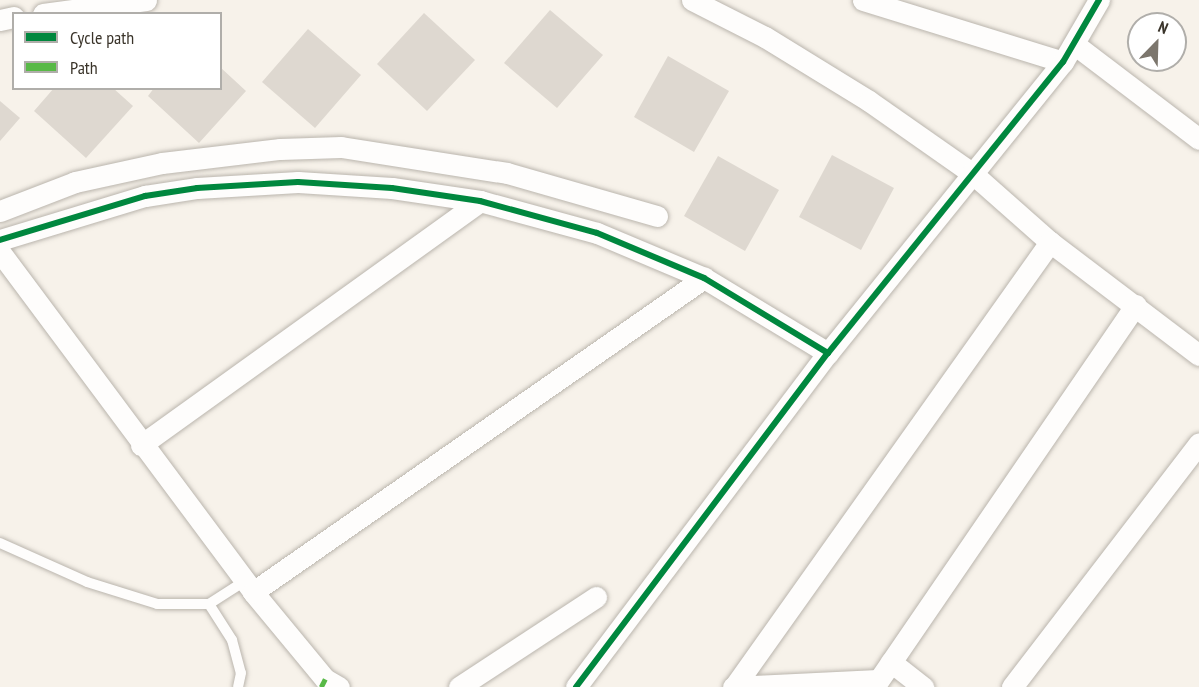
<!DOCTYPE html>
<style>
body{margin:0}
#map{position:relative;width:1199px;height:687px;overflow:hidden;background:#f7f2ea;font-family:"PT Sans Narrow",sans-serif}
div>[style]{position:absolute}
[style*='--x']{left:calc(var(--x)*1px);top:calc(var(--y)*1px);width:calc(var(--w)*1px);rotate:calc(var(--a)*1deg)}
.building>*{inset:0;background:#ded8d0}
.roads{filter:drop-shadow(0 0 2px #bab5ad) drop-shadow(0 0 2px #bab5ad)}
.lane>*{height:10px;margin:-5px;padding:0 5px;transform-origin:5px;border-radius:5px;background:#fefdfc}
.street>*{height:21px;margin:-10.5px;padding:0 10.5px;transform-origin:10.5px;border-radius:10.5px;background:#fefdfc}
.quiet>*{height:4.5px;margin-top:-2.25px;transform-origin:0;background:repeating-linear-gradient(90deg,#58b947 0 9px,transparent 0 13.5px)}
.cycleway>*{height:6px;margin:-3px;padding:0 3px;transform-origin:3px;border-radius:3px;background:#00873e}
span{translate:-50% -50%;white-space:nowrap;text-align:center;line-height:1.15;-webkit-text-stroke:6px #fff;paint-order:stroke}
.legend{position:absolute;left:12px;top:12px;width:210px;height:78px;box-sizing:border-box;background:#fff;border:2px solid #b0aeaa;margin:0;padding:8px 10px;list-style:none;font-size:18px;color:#3a342a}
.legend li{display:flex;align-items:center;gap:12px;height:30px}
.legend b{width:30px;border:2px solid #b0aeaa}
.north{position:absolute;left:1127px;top:12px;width:60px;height:60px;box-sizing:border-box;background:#fff;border:2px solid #b0aeaa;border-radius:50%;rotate:23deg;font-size:16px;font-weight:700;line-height:24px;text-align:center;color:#3a342a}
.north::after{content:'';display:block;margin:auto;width:21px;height:27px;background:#7c766d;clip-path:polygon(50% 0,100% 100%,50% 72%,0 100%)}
</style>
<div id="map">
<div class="building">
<div style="clip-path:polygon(550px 10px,603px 55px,557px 108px,504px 63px)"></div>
<div style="clip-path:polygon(424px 13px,475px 60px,427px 111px,377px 64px)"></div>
<div style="clip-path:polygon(308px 29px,361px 75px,315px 128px,262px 82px)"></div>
<div style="clip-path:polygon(668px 56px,729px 91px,694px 152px,634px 117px)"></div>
<div style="clip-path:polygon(220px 67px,246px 91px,199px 143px,148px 96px,154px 88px,220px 88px)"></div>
<div style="clip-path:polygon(54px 88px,113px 88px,133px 106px,86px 158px,34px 111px)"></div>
<div style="clip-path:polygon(0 101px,20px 118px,0 141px)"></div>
<div style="clip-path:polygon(832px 155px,894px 188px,861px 250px,799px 217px)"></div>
<div style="clip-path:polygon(718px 156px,779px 190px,745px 251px,684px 216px)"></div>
</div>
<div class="roads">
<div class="lane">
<div style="--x:0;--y:543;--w:95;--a:24.1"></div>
<div style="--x:87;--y:582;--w:73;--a:17.4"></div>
<div style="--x:157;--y:604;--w:52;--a:0"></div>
<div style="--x:209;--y:604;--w:43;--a:-32.6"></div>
<div style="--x:209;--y:604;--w:43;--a:57.4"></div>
<div style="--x:232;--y:640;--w:34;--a:75"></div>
<div style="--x:241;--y:673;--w:14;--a:102"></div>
</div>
<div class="street">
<div style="--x:692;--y:0;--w:82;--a:26.9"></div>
<div style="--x:765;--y:37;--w:122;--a:31.6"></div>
<div style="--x:869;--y:101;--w:126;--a:35"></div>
<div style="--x:972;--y:173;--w:104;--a:41.5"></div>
<div style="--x:1050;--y:242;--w:187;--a:37.2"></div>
<div style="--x:863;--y:0;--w:209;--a:17.2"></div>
<div style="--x:43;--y:14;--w:104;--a:-7.7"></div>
<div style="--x:0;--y:20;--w:14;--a:-12"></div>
<div style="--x:1074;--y:44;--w:157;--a:37.2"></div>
<div style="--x:0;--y:211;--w:80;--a:-21.1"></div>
<div style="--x:75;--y:182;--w:89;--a:-12.3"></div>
<div style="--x:162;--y:163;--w:119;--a:-6.8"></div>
<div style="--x:280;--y:149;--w:61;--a:-1.9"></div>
<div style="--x:341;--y:147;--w:168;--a:8.9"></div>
<div style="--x:507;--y:173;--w:156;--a:16"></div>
<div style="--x:0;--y:240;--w:152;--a:-16.9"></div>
<div style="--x:145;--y:196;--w:53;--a:-8.7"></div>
<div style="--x:197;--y:188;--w:101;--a:-3.4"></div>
<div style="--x:298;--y:182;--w:94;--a:3.7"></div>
<div style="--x:392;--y:188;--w:89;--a:8.4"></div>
<div style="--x:480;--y:201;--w:121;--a:15.3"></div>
<div style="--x:597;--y:233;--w:116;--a:22.8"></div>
<div style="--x:704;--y:278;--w:145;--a:31.2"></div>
<div style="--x:0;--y:252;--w:424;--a:53.3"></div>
<div style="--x:253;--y:592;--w:113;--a:50.4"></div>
<div style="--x:325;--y:679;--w:16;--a:30"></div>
<div style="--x:141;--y:445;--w:418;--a:-35.7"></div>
<div style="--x:253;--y:592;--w:550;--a:-34.85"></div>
<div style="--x:891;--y:662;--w:41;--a:38"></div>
<div style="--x:459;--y:687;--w:164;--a:-33.3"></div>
<div style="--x:576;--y:687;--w:418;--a:-53"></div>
<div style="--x:828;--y:353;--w:374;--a:-51.1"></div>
<div style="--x:1063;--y:62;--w:72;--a:-59.9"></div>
<div style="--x:733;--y:687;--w:145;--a:-2.8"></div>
<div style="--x:734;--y:687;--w:546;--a:-54.62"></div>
<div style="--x:874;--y:687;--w:463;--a:-55.6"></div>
<div style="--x:1012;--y:687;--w:307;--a:-52.5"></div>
</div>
</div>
<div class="quiet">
<div style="--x:321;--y:687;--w:9;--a:-63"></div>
</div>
<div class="cycleway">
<div style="--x:0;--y:240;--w:152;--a:-16.9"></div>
<div style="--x:145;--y:196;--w:53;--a:-8.7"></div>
<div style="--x:197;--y:188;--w:101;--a:-3.4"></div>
<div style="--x:298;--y:182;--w:94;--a:3.7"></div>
<div style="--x:392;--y:188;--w:89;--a:8.4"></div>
<div style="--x:480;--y:201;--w:121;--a:15.3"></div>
<div style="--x:597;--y:233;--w:116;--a:22.8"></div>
<div style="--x:704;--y:278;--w:145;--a:31.2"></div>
<div style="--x:576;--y:687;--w:418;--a:-53"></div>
<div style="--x:828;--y:353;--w:374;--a:-51.1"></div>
<div style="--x:1063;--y:62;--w:72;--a:-59.9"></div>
</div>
<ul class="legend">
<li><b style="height:8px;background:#00873e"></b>Cycle path</li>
<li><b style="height:8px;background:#58b947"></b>Path</li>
</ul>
<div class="north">N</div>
</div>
